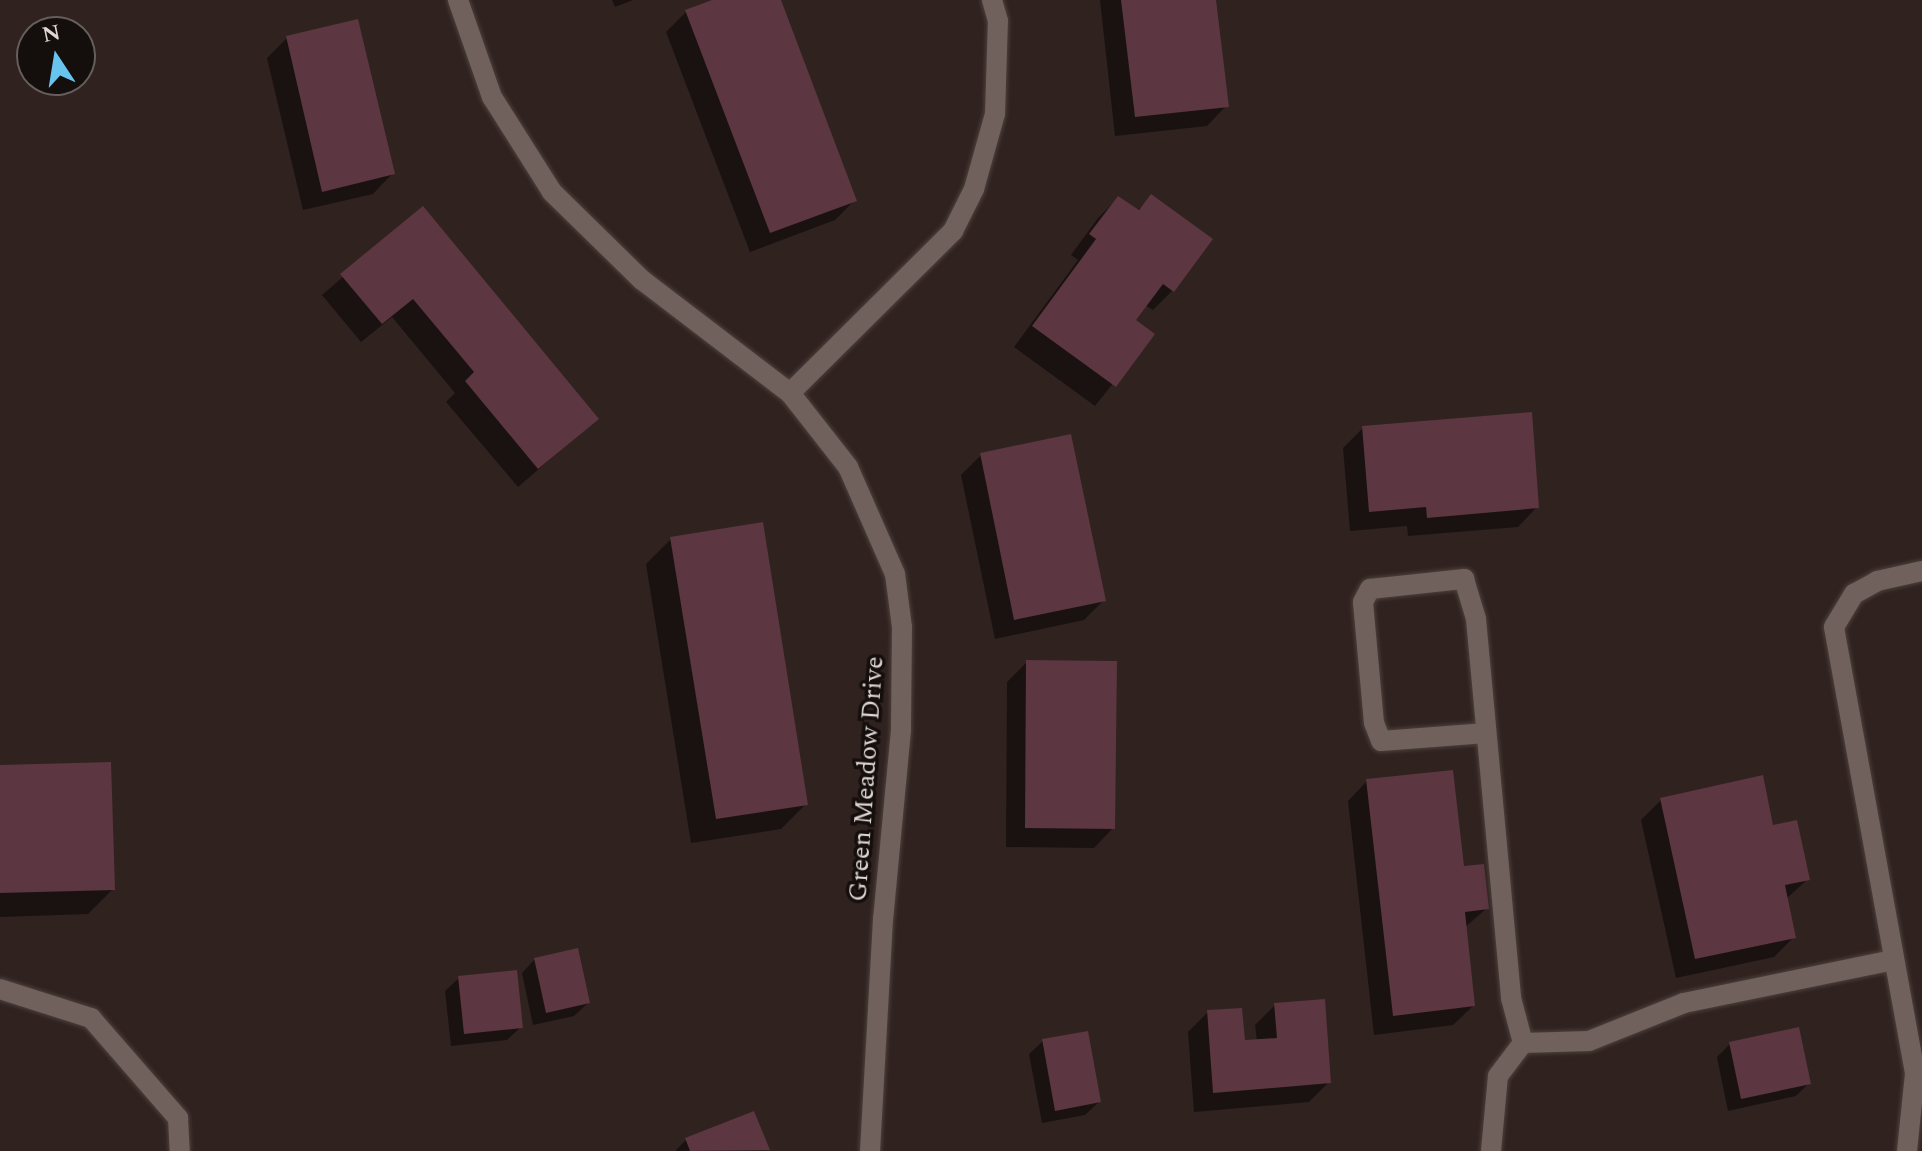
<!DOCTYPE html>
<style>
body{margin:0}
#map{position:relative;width:1922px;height:1151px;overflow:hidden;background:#30221f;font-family:Spectral,serif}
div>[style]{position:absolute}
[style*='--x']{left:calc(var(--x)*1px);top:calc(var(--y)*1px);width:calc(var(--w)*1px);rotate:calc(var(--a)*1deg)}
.shadow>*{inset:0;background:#0007}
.building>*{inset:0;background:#5c3640}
.roads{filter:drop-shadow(0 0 2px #4c413d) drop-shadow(0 0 2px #4c413d)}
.minor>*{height:20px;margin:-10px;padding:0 10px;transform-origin:10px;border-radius:10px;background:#71615c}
span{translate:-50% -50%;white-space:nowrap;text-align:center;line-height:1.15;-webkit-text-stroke:7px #140e0c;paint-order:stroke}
.street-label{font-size:26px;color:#dfd6d3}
.north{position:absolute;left:16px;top:16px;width:80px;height:80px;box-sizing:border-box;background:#140e0c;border:2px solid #655e5c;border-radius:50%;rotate:348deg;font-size:22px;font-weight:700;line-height:32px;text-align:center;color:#dfd6d3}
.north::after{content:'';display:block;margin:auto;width:28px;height:36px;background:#66c4ef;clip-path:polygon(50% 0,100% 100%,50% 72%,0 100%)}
</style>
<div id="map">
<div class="shadow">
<div style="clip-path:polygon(612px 0,633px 0,615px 7px)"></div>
<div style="clip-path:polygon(717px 0,779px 0,855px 200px,835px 220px,750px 252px,666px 32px,686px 12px)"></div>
<div style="clip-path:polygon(1100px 0,1214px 0,1226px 106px,1207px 126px,1115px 136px)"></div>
<div style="clip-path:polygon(287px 38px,392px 174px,373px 194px,303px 210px,267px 58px)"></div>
<div style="clip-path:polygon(1151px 197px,1172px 291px,1153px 310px,1145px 305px,1134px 321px,1152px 334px,1095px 406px,1014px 347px,1078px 260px,1071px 255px,1098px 218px,1118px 198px,1137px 211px)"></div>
<div style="clip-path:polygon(422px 209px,597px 419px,518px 487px,446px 402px,455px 393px,392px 317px,361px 342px,322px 295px)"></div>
<div style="clip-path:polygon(1363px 428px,1537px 507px,1518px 527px,1408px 536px,1407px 526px,1350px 531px,1343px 448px)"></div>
<div style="clip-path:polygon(981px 455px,1104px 600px,1084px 620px,995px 639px,961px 475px)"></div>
<div style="clip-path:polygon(671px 539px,806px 804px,781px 829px,691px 843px,646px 564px)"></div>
<div style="clip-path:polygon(1027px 662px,1113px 828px,1094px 848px,1006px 847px,1007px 682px)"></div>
<div style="clip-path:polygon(0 767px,113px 889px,88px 914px,0 917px)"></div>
<div style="clip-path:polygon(1367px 781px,1462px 868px,1487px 908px,1464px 928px,1473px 1006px,1453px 1025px,1374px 1035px,1348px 801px)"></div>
<div style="clip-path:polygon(1661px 800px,1772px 828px,1808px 879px,1786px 899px,1794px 937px,1774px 957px,1676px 978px,1641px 820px)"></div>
<div style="clip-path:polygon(535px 959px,588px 1003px,574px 1016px,533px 1025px,522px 973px)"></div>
<div style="clip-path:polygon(459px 978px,521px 1027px,507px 1040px,451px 1046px,445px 991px)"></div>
<div style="clip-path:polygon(1275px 1005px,1328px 1083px,1309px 1102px,1194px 1112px,1188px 1032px,1208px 1012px,1243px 1042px,1257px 1041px,1255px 1025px)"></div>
<div style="clip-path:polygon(1043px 1041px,1099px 1102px,1085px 1115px,1042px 1123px,1029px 1054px)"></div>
<div style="clip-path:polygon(1730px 1044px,1809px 1083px,1796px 1096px,1728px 1111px,1717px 1057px)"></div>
<div style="clip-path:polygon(686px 1140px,768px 1149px,675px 1151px)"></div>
</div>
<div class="building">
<div style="clip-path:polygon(712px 0,781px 0,857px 201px,770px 233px,685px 10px)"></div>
<div style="clip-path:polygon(1121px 0,1216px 0,1229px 107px,1135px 117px)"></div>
<div style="clip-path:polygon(358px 19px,395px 174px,322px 192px,286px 36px)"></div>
<div style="clip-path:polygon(1151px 194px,1213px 239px,1174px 292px,1163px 284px,1136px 320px,1155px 334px,1116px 387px,1032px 326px,1096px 239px,1089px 234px,1118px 196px,1139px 210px)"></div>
<div style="clip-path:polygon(423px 206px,599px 419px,538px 469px,465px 381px,474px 372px,413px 299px,382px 324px,340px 274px)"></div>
<div style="clip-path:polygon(1532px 412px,1539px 508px,1427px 518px,1426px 507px,1369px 512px,1362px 426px)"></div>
<div style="clip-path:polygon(1071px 434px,1106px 601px,1014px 620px,980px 453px)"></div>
<div style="clip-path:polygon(763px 522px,808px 805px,716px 819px,670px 537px)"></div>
<div style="clip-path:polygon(1026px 660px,1117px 661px,1115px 829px,1025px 828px)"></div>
<div style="clip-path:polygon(111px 762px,115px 890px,0 893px,0 765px)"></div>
<div style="clip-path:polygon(1453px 770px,1464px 866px,1484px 864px,1489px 909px,1465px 912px,1475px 1006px,1393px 1016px,1366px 779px)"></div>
<div style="clip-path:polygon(1763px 775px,1773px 825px,1797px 820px,1810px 880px,1785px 885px,1796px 938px,1695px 959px,1660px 798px)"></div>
<div style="clip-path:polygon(578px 948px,590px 1003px,546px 1013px,534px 958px)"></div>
<div style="clip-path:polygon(517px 970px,523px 1028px,464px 1034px,458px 976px)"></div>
<div style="clip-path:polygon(1325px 999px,1331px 1083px,1213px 1093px,1207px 1010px,1242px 1008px,1245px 1040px,1277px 1038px,1274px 1003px)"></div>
<div style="clip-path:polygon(1799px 1027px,1811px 1084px,1741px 1099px,1729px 1042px)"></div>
<div style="clip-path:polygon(1088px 1031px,1101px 1102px,1055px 1111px,1042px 1039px)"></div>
<div style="clip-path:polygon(754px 1111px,770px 1150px,690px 1151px,685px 1138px)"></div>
</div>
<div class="roads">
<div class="minor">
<div style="--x:458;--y:0;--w:103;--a:70.7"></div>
<div style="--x:492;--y:97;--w:112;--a:57.7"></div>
<div style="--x:552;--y:192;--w:126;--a:44.4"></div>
<div style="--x:642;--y:280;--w:186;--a:37.4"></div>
<div style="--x:790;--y:393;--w:94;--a:51.9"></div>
<div style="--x:848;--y:467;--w:117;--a:66.3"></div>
<div style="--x:895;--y:574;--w:53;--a:82.5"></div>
<div style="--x:902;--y:627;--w:103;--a:90.6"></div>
<div style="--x:901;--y:730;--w:190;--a:95.4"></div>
<div style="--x:883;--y:919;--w:232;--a:93.2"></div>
<div style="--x:790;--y:393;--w:230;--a:-44.8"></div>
<div style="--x:953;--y:231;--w:47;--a:-63.4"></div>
<div style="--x:974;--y:189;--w:78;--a:-74.4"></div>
<div style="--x:995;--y:114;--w:93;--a:-88.2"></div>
<div style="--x:998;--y:21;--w:22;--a:-106"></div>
<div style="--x:1486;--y:733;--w:105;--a:175.6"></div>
<div style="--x:1381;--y:741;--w:19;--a:-111"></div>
<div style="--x:1374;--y:723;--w:121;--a:-95.2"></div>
<div style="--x:1363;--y:602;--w:15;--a:-62"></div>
<div style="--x:1370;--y:589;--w:95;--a:-6.1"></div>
<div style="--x:1464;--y:579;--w:42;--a:73.3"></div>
<div style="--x:1476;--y:619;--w:381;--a:84.7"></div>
<div style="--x:1511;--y:998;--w:47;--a:75.1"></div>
<div style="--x:0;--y:989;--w:96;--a:17.7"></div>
<div style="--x:91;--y:1018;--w:133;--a:49"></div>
<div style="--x:178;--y:1118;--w:33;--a:87"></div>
<div style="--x:1491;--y:1151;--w:75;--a:-84.7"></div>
<div style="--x:1498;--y:1076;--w:41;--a:-52.9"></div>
<div style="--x:1523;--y:1043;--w:66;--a:-1.7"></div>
<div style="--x:1589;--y:1041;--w:102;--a:-21.8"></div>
<div style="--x:1684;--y:1003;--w:213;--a:-11.6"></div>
<div style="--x:1907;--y:1151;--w:78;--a:-84.1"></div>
<div style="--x:1915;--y:1073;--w:453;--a:-100.3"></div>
<div style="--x:1834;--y:627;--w:39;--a:-59"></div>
<div style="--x:1854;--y:594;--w:26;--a:-29"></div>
<div style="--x:1877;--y:581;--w:46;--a:-12.5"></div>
</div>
</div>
<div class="street-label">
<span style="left:867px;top:779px;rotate:-86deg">Green Meadow Drive</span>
</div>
<div class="north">N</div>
</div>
